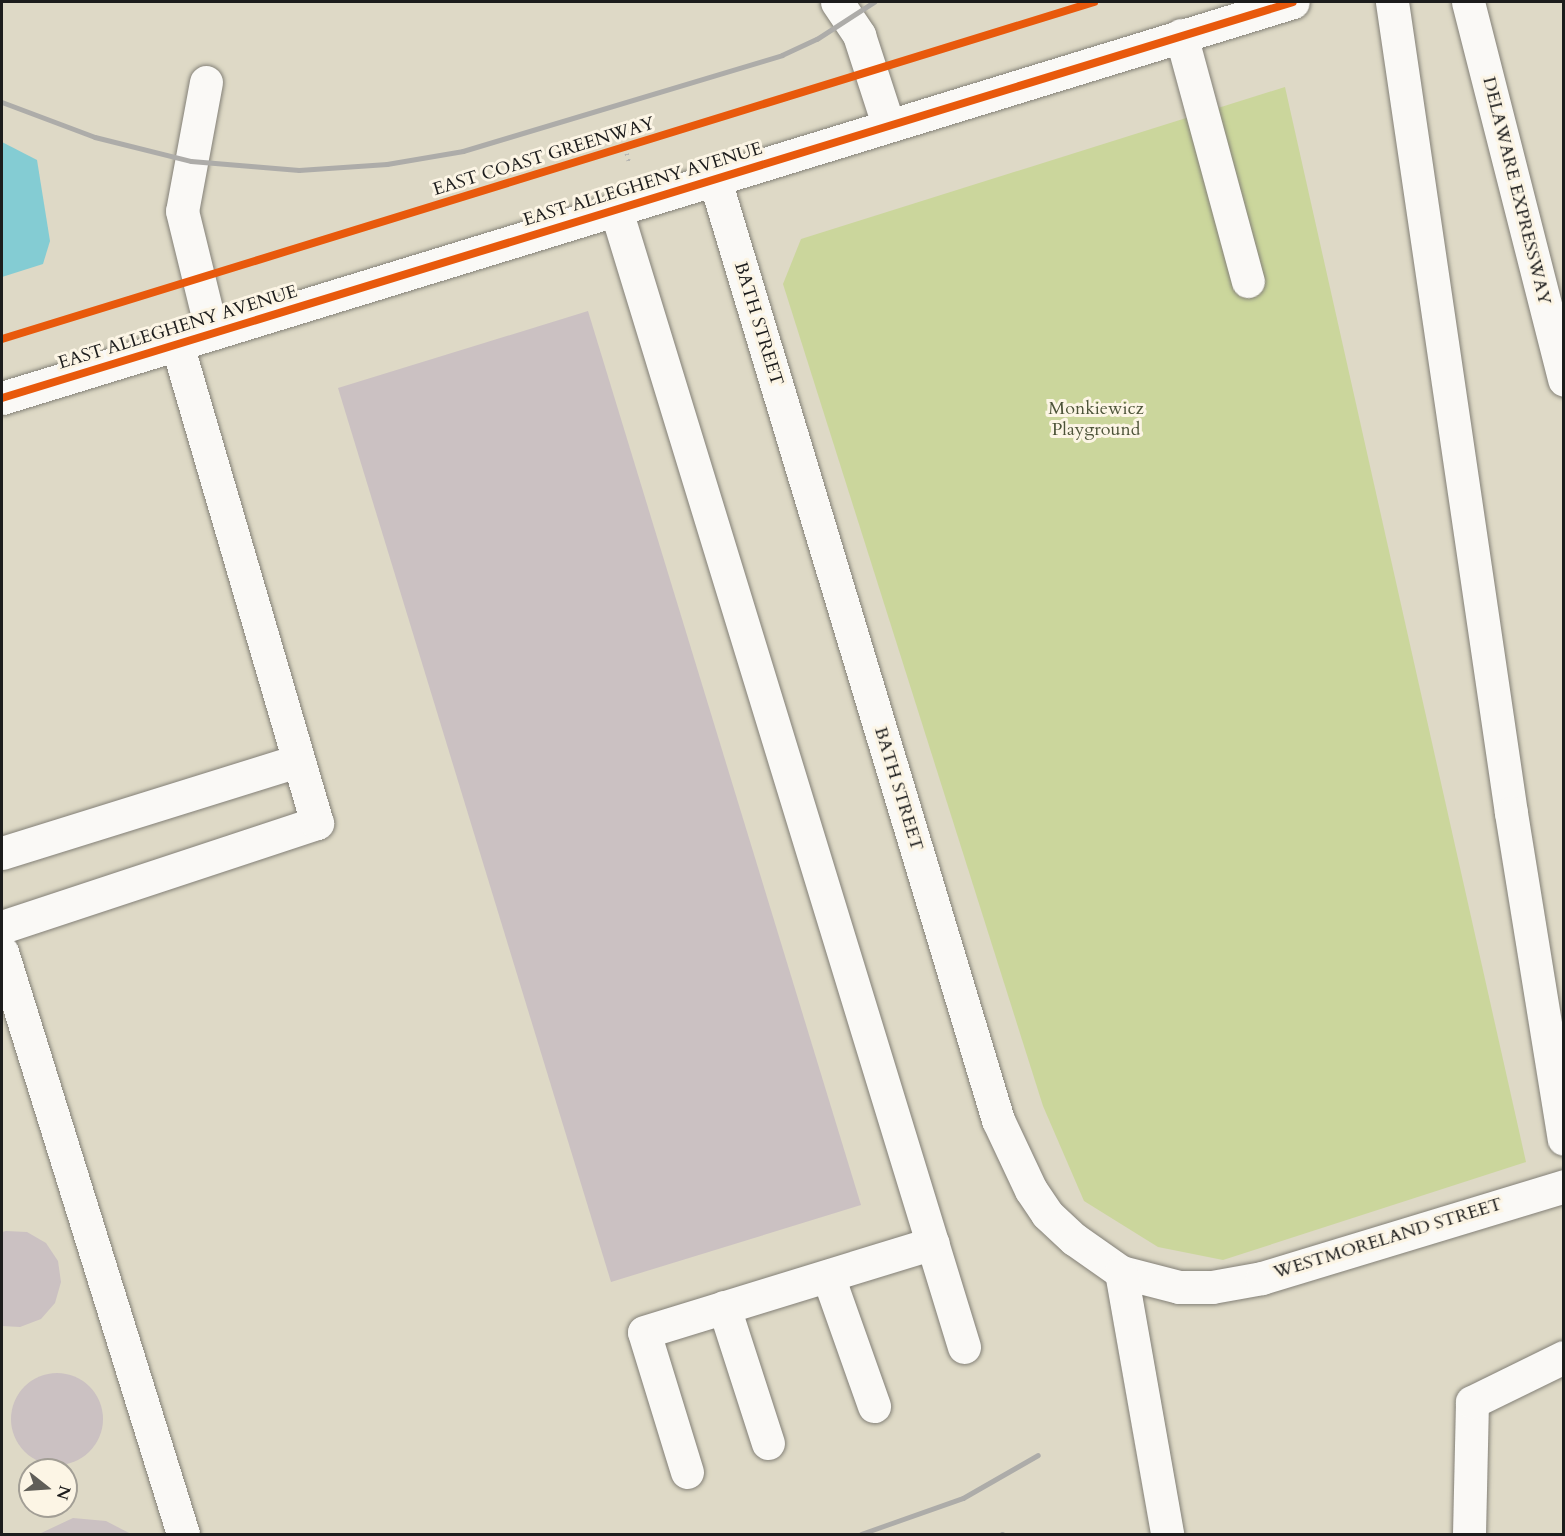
<!DOCTYPE html>
<style>
body{margin:0}
#map{position:relative;width:1565px;height:1536px;overflow:hidden;background:#ded9c6;font-family:Cardo,serif}
div>[style]{position:absolute}
[style*='--x']{left:calc(var(--x)*1px);top:calc(var(--y)*1px);width:calc(var(--w)*1px);rotate:calc(var(--a)*1deg)}
.green>*{inset:0;background:#cbd69c}
.water>*{inset:0;background:#84ccd3}
.building>*{inset:0;background:#cbc1c2}
.round{border-radius:50%}
.path>*{height:4px;margin-top:-2px;transform-origin:0;background:repeating-linear-gradient(90deg,#b7b6b2 0 1.5px,transparent 0 6px)}
.roads{filter:drop-shadow(0 0 2px #838077) drop-shadow(0 0 2px #838077)}
.minor>*{height:33px;margin:-16.5px;padding:0 16.5px;transform-origin:16.5px;border-radius:16.5px;background:#faf9f6}
.highway>*{height:33px;margin:-16.5px;padding:0 16.5px;transform-origin:16.5px;border-radius:16.5px;background:#faf9f6}
.rail>*{height:4.5px;margin:-2.25px;padding:0 2.25px;transform-origin:2.25px;border-radius:2.25px;background:#adaca9}
.cycleway>*{height:8px;margin:-4px;padding:0 4px;transform-origin:4px;border-radius:4px;background:#e8590c}
span{translate:-50% -50%;white-space:nowrap;text-align:center;line-height:1.15;-webkit-text-stroke:6px #fcf5e5;paint-order:stroke}
.street-label{font-size:18px;color:#1c1c1c}
.park-label{font-size:18px;color:#4c5338}
.frame{position:absolute;inset:0;border:3px solid #1c1c1c;pointer-events:none}
.north{position:absolute;left:18px;top:1458px;width:60px;height:60px;box-sizing:border-box;background:#fcf5e5;border:2px solid #a29e95;border-radius:50%;rotate:107deg;font-size:16px;font-weight:700;line-height:24px;text-align:center;color:#1c1c1c}
.north::after{content:'';display:block;margin:auto;width:21px;height:27px;background:#605e58;clip-path:polygon(50% 0,100% 100%,50% 72%,0 100%)}
</style>
<div id="map">
<div class="green">
<div style="clip-path:polygon(1285px 87px,1526px 1162px,1223px 1260px,1158px 1247px,1084px 1201px,1043px 1106px,783px 284px,801px 239px)"></div>
</div>
<div class="water">
<div style="clip-path:polygon(2px 142px,37px 160px,50px 241px,43px 264px,2px 277px)"></div>
</div>
<div class="building">
<div style="clip-path:polygon(588px 311px,861px 1205px,611px 1282px,338px 388px)"></div>
<div style="clip-path:polygon(6px 1231px,27px 1232px,46px 1243px,58px 1261px,61px 1282px,55px 1303px,41px 1319px,20px 1327px,2px 1326px,2px 1232px)"></div>
<div class="round" style="left:11px;top:1373px;width:92px;height:92px"></div>
<div style="clip-path:polygon(73px 1518px,106px 1521px,131px 1534px,39px 1534px)"></div>
</div>
<div class="path">
<div style="--x:625;--y:148;--w:15;--a:74"></div>
</div>
<div class="roads">
<div class="minor">
<div style="--x:837;--y:2;--w:40;--a:56"></div>
<div style="--x:859;--y:35;--w:94;--a:72"></div>
<div style="--x:1181;--y:35;--w:255;--a:74.8"></div>
<div style="--x:206;--y:82;--w:131;--a:100.5"></div>
<div style="--x:182;--y:211;--w:126;--a:76.2"></div>
<div style="--x:714;--y:177;--w:985;--a:73.24"></div>
<div style="--x:998;--y:1120;--w:77;--a:64.8"></div>
<div style="--x:1031;--y:1190;--w:29;--a:56"></div>
<div style="--x:1047;--y:1214;--w:37;--a:43"></div>
<div style="--x:1074;--y:1239;--w:57;--a:35.1"></div>
<div style="--x:1121;--y:1272;--w:60;--a:14.5"></div>
<div style="--x:1179;--y:1287;--w:33;--a:0"></div>
<div style="--x:1212;--y:1287;--w:51;--a:-10.2"></div>
<div style="--x:1262;--y:1278;--w:316;--a:-16.9"></div>
<div style="--x:616;--y:210;--w:1189;--a:72.98"></div>
<div style="--x:2;--y:398;--w:1350;--a:-17.05"></div>
<div style="--x:2;--y:853;--w:310;--a:-17.3"></div>
<div style="--x:2;--y:927;--w:332;--a:-18.3"></div>
<div style="--x:317;--y:823;--w:499;--a:-106.3"></div>
<div style="--x:2;--y:952;--w:609;--a:72.72"></div>
<div style="--x:1121;--y:1272;--w:266;--a:80"></div>
<div style="--x:828;--y:1276;--w:138;--a:70.5"></div>
<div style="--x:724;--y:1307;--w:143;--a:72.1"></div>
<div style="--x:687;--y:1472;--w:146;--a:-107.1"></div>
<div style="--x:644;--y:1332;--w:302;--a:-17.1"></div>
<div style="--x:1469;--y:1534;--w:132;--a:-88.7"></div>
<div style="--x:1472;--y:1402;--w:102;--a:-26.1"></div>
</div>
<div class="highway">
<div style="--x:1392;--y:2;--w:820;--a:81.65"></div>
<div style="--x:1511;--y:813;--w:330;--a:80.8"></div>
<div style="--x:1468;--y:2;--w:390;--a:75.7"></div>
</div>
</div>
<div class="rail">
<div style="--x:2;--y:102;--w:99;--a:20.6"></div>
<div style="--x:95;--y:137;--w:99;--a:14"></div>
<div style="--x:191;--y:161;--w:108;--a:4.8"></div>
<div style="--x:299;--y:170;--w:88;--a:-3.9"></div>
<div style="--x:387;--y:164;--w:77;--a:-9.7"></div>
<div style="--x:463;--y:151;--w:333;--a:-16.7"></div>
<div style="--x:782;--y:55;--w:38;--a:-25"></div>
<div style="--x:817;--y:39;--w:68;--a:-33"></div>
<div style="--x:861;--y:1534;--w:108;--a:-19.4"></div>
<div style="--x:963;--y:1498;--w:86;--a:-29.8"></div>
<div style="--x:1002;--y:1534;--w:1;--a:0"></div>
</div>
<div class="cycleway">
<div style="--x:2;--y:339;--w:1143;--a:-17.15"></div>
<div style="--x:2;--y:398;--w:1350;--a:-17.05"></div>
</div>
<div class="street-label">
<span style="left:544px;top:157px;rotate:-17deg">EAST COAST GREENWAY</span>
<span style="left:643px;top:185px;rotate:-17deg">EAST ALLEGHENY AVENUE</span>
<span style="left:1516px;top:191px;rotate:76deg">DELAWARE EXPRESSWAY</span>
<span style="left:758px;top:324px;rotate:73deg">BATH STREET</span>
<span style="left:178px;top:328px;rotate:-17deg">EAST ALLEGHENY AVENUE</span>
<span style="left:898px;top:789px;rotate:73deg">BATH STREET</span>
<span style="left:1388px;top:1239px;rotate:-17deg">WESTMORELAND STREET</span>
</div>
<div class="park-label">
<span style="left:1096px;top:420px">Monkiewicz<br>Playground</span>
</div>
<div class="frame"></div>
<div class="north">N</div>
</div>
